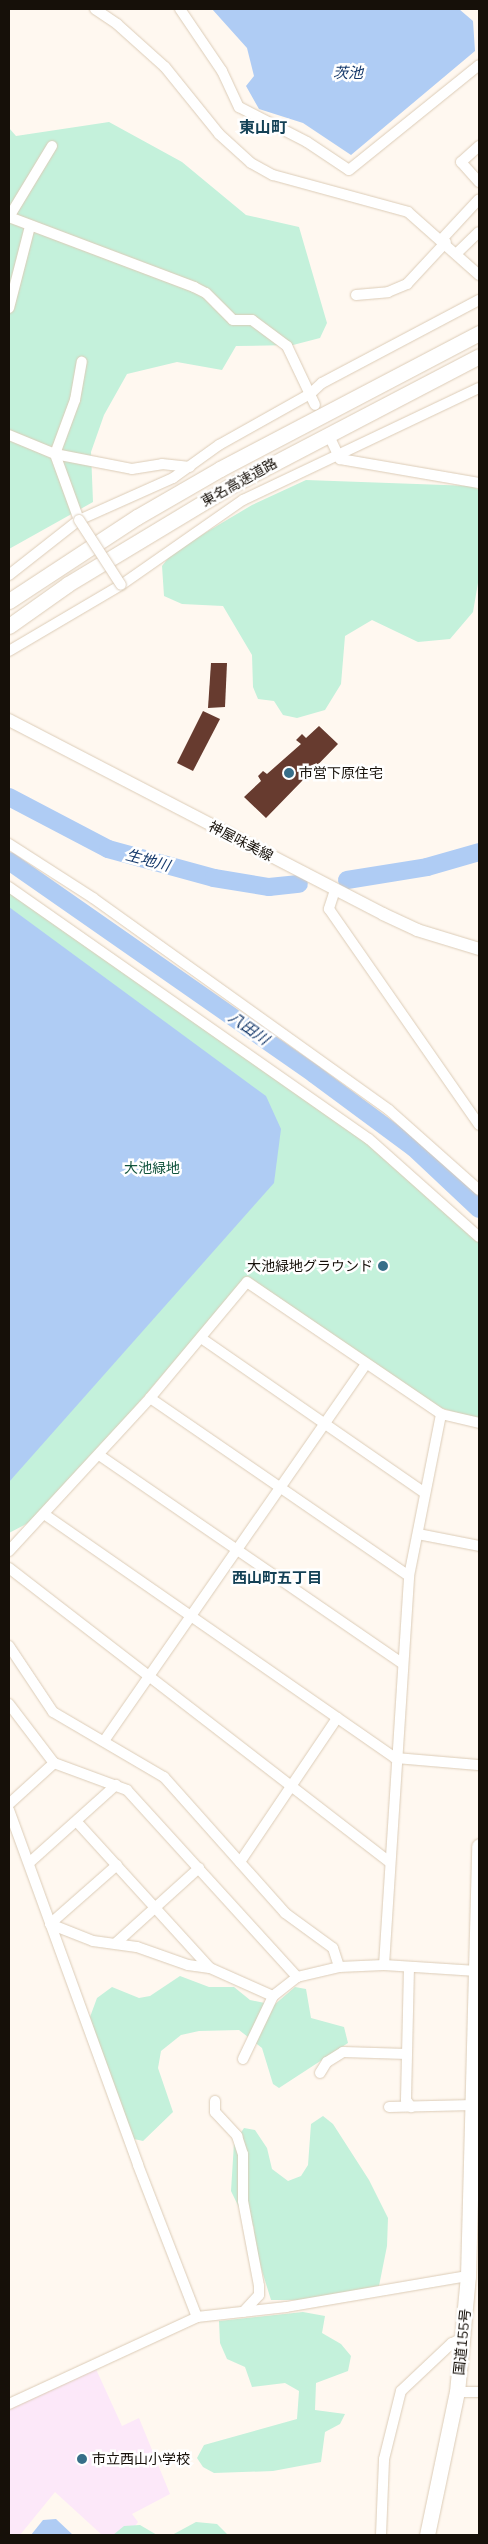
<!DOCTYPE html>
<meta charset="utf-8">
<style>
body{margin:0}
#map{position:relative;width:488px;height:2544px;overflow:hidden;background:#fff8f0;font-family:Mulish,"Noto Sans JP",sans-serif}
div>[style]{position:absolute}
[style*='--x']{left:calc(var(--x)*1px);top:calc(var(--y)*1px);width:calc(var(--w)*1px);rotate:calc(var(--a)*1deg)}
.education>*{inset:0;background:#fce8f9}
.green>*{inset:0;background:#c4f1db}
.water>*{inset:0;background:#afccf4}
.river>*{height:18px;margin:-9px;padding:0 9px;transform-origin:9px;border-radius:9px;background:#afccf4}
.building>*{inset:0;background:#673b2f}
.roads{filter:drop-shadow(0 0 1px #dcccb7) drop-shadow(0 0 1px #dcccb7)}
.minor>*{height:10px;margin:-5px;padding:0 5px;transform-origin:5px;border-radius:5px;background:#fff}
.major>*{height:12px;margin:-6px;padding:0 6px;transform-origin:6px;border-radius:6px;background:#fff}
.highway>*{height:15px;margin:-7.5px;padding:0 7.5px;transform-origin:7.5px;border-radius:7.5px;background:#fff}
.bridges{filter:drop-shadow(0 0 1px #dcccb7) drop-shadow(0 0 1px #dcccb7)}
.minor-bridge>*{height:10px;margin:-5px;padding:0 5px;transform-origin:5px;border-radius:5px;background:#fff}
.dots>*{width:14px;height:14px;translate:-50% -50%;box-sizing:border-box;border:2px solid #fff;border-radius:50%}
span{translate:-50% -50%;white-space:nowrap;text-align:center;line-height:1.15;-webkit-text-stroke:5px #fff;paint-order:stroke}
.street-label{font-size:14px;color:#161009}
.poi-label{font-size:14px;color:#161009}
.left{translate:0 -50%;text-align:left}
.right{translate:-100% -50%;text-align:right}
.park-label{font-size:14px;color:#11533c}
.water-label{font-size:15px;color:#14386a;font-style:italic}
.neighbourhood-label{font-size:15px;color:#144156;font-weight:700}
.quarter-label{font-size:16px;color:#144156;font-weight:700}
.frame{position:absolute;inset:0;border:10px solid #161009;pointer-events:none}
</style>
<div id="map">
<div class="education">
<div style="clip-path:polygon(95px 2367px,122px 2426px,139px 2418px,170px 2494px,132px 2514px,138px 2522px,128px 2535px,102px 2535px,55px 2492px,20px 2535px,9px 2535px,9px 2409px)"></div>
</div>
<div class="green">
<div style="clip-path:polygon(109px 122px,182px 162px,246px 215px,299px 227px,327px 323px,320px 338px,293px 345px,236px 346px,222px 370px,177px 362px,127px 374px,104px 415px,91px 452px,93px 502px,9px 549px,9px 128px,16px 136px)"></div>
<div style="clip-path:polygon(306px 480px,472px 486px,479px 490px,479px 577px,473px 612px,450px 639px,418px 642px,372px 620px,345px 636px,341px 684px,325px 710px,297px 718px,283px 715px,274px 701px,258px 699px,253px 687px,252px 655px,223px 606px,182px 604px,164px 596px,162px 566px,173px 552px,252px 505px)"></div>
<div style="clip-path:polygon(9px 891px,364px 1139px,479px 1241px,479px 1420px,435px 1406px,247px 1276px,100px 1448px,32px 1521px,9px 1533px)"></div>
<div style="clip-path:polygon(180px 1976px,209px 1987px,234px 1987px,250px 2000px,274px 2005px,295px 1987px,306px 1989px,311px 2018px,344px 2027px,348px 2043px,279px 2088px,273px 2084px,262px 2048px,239px 2030px,199px 2031px,181px 2035px,161px 2051px,158px 2068px,173px 2112px,143px 2141px,134px 2139px,111px 2085px,90px 2017px,97px 1998px,112px 1987px,139px 1998px,150px 1996px)"></div>
<div style="clip-path:polygon(323px 2116px,333px 2124px,369px 2180px,388px 2218px,387px 2246px,379px 2286px,313px 2300px,271px 2300px,254px 2245px,254px 2227px,245px 2220px,231px 2191px,234px 2143px,244px 2128px,255px 2130px,267px 2148px,272px 2169px,288px 2181px,301px 2176px,308px 2165px,311px 2124px)"></div>
<div style="clip-path:polygon(303px 2312px,325px 2316px,322px 2333px,341px 2344px,351px 2356px,348px 2371px,316px 2383px,315px 2410px,345px 2414px,340px 2424px,325px 2432px,321px 2462px,273px 2471px,214px 2473px,203px 2467px,197px 2458px,204px 2445px,297px 2419px,299px 2391px,285px 2383px,252px 2387px,245px 2367px,227px 2359px,220px 2343px,219px 2321px)"></div>
<div style="clip-path:polygon(196px 2522px,217px 2524px,228px 2535px,172px 2535px)"></div>
<div style="clip-path:polygon(140px 2525px,157px 2535px,113px 2535px,124px 2526px)"></div>
</div>
<div class="water">
<div style="clip-path:polygon(212px 9px,459px 9px,473px 21px,475px 51px,351px 155px,303px 123px,259px 109px,246px 86px,254px 76px,247px 48px)"></div>
<div style="clip-path:polygon(9px 907px,266px 1096px,281px 1129px,274px 1183px,9px 1482px)"></div>
<div style="clip-path:polygon(56px 2519px,73px 2535px,31px 2535px,43px 2520px)"></div>
</div>
<div class="river">
<div style="--x:9;--y:797;--w:112;--a:27.7"></div>
<div style="--x:108;--y:849;--w:110;--a:15.3"></div>
<div style="--x:214;--y:878;--w:56;--a:9.3"></div>
<div style="--x:269;--y:887;--w:30;--a:-6"></div>
<div style="--x:9;--y:861;--w:372;--a:34.9"></div>
<div style="--x:314;--y:1074;--w:124;--a:36.5"></div>
<div style="--x:414;--y:1148;--w:89;--a:43.2"></div>
<div style="--x:347;--y:880;--w:81;--a:-9.2"></div>
<div style="--x:427;--y:867;--w:54;--a:-16.1"></div>
</div>
<div class="building">
<div style="clip-path:polygon(211px 663px,227px 663px,225px 707px,208px 708px)"></div>
<div style="clip-path:polygon(203px 711px,220px 719px,193px 771px,177px 763px)"></div>
<div style="clip-path:polygon(319px 726px,338px 744px,266px 818px,244px 797px,261px 781px,258px 776px,263px 771px,267px 774px,301px 744px,296px 740px,302px 734px,306px 738px)"></div>
</div>
<div class="roads">
<div class="minor">
<div style="--x:95;--y:9;--w:27;--a:34"></div>
<div style="--x:117;--y:24;--w:64;--a:41.9"></div>
<div style="--x:165;--y:67;--w:86;--a:51.1"></div>
<div style="--x:219;--y:134;--w:43;--a:42.2"></div>
<div style="--x:251;--y:163;--w:25;--a:29"></div>
<div style="--x:273;--y:175;--w:140;--a:15.3"></div>
<div style="--x:408;--y:212;--w:95;--a:41.6"></div>
<div style="--x:180;--y:9;--w:75;--a:55.9"></div>
<div style="--x:222;--y:71;--w:40;--a:65"></div>
<div style="--x:239;--y:107;--w:76;--a:27.2"></div>
<div style="--x:307;--y:142;--w:50;--a:33.7"></div>
<div style="--x:349;--y:170;--w:167;--a:-38.9"></div>
<div style="--x:479;--y:146;--w:24;--a:138"></div>
<div style="--x:461;--y:162;--w:27;--a:48"></div>
<div style="--x:9;--y:217;--w:198;--a:20.7"></div>
<div style="--x:194;--y:287;--w:13;--a:27"></div>
<div style="--x:206;--y:293;--w:38;--a:45"></div>
<div style="--x:233;--y:320;--w:19;--a:0"></div>
<div style="--x:252;--y:320;--w:44;--a:36.6"></div>
<div style="--x:287;--y:346;--w:65;--a:64.6"></div>
<div style="--x:9;--y:217;--w:83;--a:-58.8"></div>
<div style="--x:442;--y:239;--w:54;--a:-47.2"></div>
<div style="--x:457;--y:253;--w:30;--a:-44"></div>
<div style="--x:356;--y:295;--w:32;--a:-5"></div>
<div style="--x:388;--y:292;--w:21;--a:-23"></div>
<div style="--x:407;--y:284;--w:57;--a:-47.1"></div>
<div style="--x:9;--y:308;--w:85;--a:-75.6"></div>
<div style="--x:9;--y:435;--w:50;--a:22.4"></div>
<div style="--x:55;--y:454;--w:78;--a:11"></div>
<div style="--x:132;--y:469;--w:30;--a:-9"></div>
<div style="--x:162;--y:464;--w:28;--a:6"></div>
<div style="--x:332;--y:442;--w:19;--a:65"></div>
<div style="--x:340;--y:459;--w:141;--a:9.8"></div>
<div style="--x:79;--y:520;--w:70;--a:-110"></div>
<div style="--x:55;--y:454;--w:58;--a:-69.7"></div>
<div style="--x:75;--y:400;--w:39;--a:-80"></div>
<div style="--x:9;--y:575;--w:89;--a:-38.2"></div>
<div style="--x:79;--y:520;--w:103;--a:-24.1"></div>
<div style="--x:173;--y:478;--w:57;--a:-35.7"></div>
<div style="--x:219;--y:445;--w:104;--a:-29.3"></div>
<div style="--x:310;--y:394;--w:16;--a:-43"></div>
<div style="--x:322;--y:383;--w:178;--a:-27.9"></div>
<div style="--x:9;--y:651;--w:130;--a:-30.5"></div>
<div style="--x:121;--y:585;--w:149;--a:-34.9"></div>
<div style="--x:243;--y:500;--w:261;--a:-25.4"></div>
<div style="--x:9;--y:844;--w:100;--a:32.7"></div>
<div style="--x:93;--y:898;--w:364;--a:35.6"></div>
<div style="--x:389;--y:1110;--w:120;--a:41.6"></div>
<div style="--x:9;--y:887;--w:439;--a:35"></div>
<div style="--x:369;--y:1139;--w:147;--a:41.7"></div>
<div style="--x:335;--y:890;--w:20;--a:108"></div>
<div style="--x:329;--y:909;--w:263;--a:55.2"></div>
<div style="--x:201;--y:1338;--w:272;--a:34.7"></div>
<div style="--x:150;--y:1398;--w:314;--a:34.5"></div>
<div style="--x:99;--y:1455;--w:368;--a:34.5"></div>
<div style="--x:44;--y:1514;--w:427;--a:34.8"></div>
<div style="--x:395;--y:1758;--w:84;--a:4.8"></div>
<div style="--x:418;--y:1534;--w:62;--a:11.1"></div>
<div style="--x:9;--y:1551;--w:208;--a:-47.3"></div>
<div style="--x:150;--y:1398;--w:151;--a:-50.1"></div>
<div style="--x:247;--y:1282;--w:235;--a:34.2"></div>
<div style="--x:441;--y:1414;--w:39;--a:13"></div>
<div style="--x:9;--y:1568;--w:480;--a:37.7"></div>
<div style="--x:9;--y:1646;--w:79;--a:56.3"></div>
<div style="--x:53;--y:1712;--w:129;--a:30.4"></div>
<div style="--x:164;--y:1777;--w:182;--a:48.3"></div>
<div style="--x:285;--y:1913;--w:59;--a:36.1"></div>
<div style="--x:333;--y:1948;--w:20;--a:72"></div>
<div style="--x:9;--y:1704;--w:74;--a:52.7"></div>
<div style="--x:54;--y:1763;--w:78;--a:20.3"></div>
<div style="--x:127;--y:1790;--w:253;--a:47.7"></div>
<div style="--x:104;--y:1741;--w:459;--a:-55.2"></div>
<div style="--x:9;--y:1804;--w:61;--a:-42.3"></div>
<div style="--x:9;--y:1810;--w:378;--a:70"></div>
<div style="--x:138;--y:2165;--w:163;--a:68.8"></div>
<div style="--x:77;--y:1822;--w:197;--a:47.7"></div>
<div style="--x:240;--y:1862;--w:174;--a:-56"></div>
<div style="--x:29;--y:1863;--w:117;--a:-41.9"></div>
<div style="--x:117;--y:1865;--w:89;--a:138.6"></div>
<div style="--x:50;--y:1924;--w:46;--a:21.6"></div>
<div style="--x:93;--y:1941;--w:44;--a:7.8"></div>
<div style="--x:137;--y:1947;--w:54;--a:19.4"></div>
<div style="--x:188;--y:1965;--w:22;--a:8"></div>
<div style="--x:210;--y:1968;--w:69;--a:24"></div>
<div style="--x:116;--y:1943;--w:112;--a:-42.1"></div>
<div style="--x:384;--y:1965;--w:390;--a:-86.3"></div>
<div style="--x:409;--y:1576;--w:165;--a:-78.8"></div>
<div style="--x:409;--y:1967;--w:133;--a:91.3"></div>
<div style="--x:406;--y:2100;--w:9;--a:54"></div>
<div style="--x:243;--y:2059;--w:70;--a:-64.5"></div>
<div style="--x:273;--y:1996;--w:31;--a:-38"></div>
<div style="--x:297;--y:1977;--w:43;--a:-13.4"></div>
<div style="--x:339;--y:1967;--w:45;--a:-2.5"></div>
<div style="--x:384;--y:1965;--w:93;--a:3.7"></div>
<div style="--x:320;--y:2073;--w:13;--a:-58"></div>
<div style="--x:327;--y:2062;--w:19;--a:-32"></div>
<div style="--x:343;--y:2052;--w:64;--a:1.8"></div>
<div style="--x:215;--y:2101;--w:11;--a:90"></div>
<div style="--x:215;--y:2112;--w:33;--a:47"></div>
<div style="--x:237;--y:2136;--w:19;--a:72"></div>
<div style="--x:243;--y:2154;--w:47;--a:90"></div>
<div style="--x:243;--y:2201;--w:86;--a:79.3"></div>
<div style="--x:259;--y:2286;--w:9;--a:90"></div>
<div style="--x:259;--y:2295;--w:23;--a:133"></div>
<div style="--x:389;--y:2107;--w:85;--a:-1.3"></div>
<div style="--x:457;--y:2392;--w:22;--a:0"></div>
<div style="--x:9;--y:2404;--w:207;--a:-24.8"></div>
<div style="--x:197;--y:2317;--w:90;--a:-6.4"></div>
<div style="--x:286;--y:2307;--w:185;--a:-9.7"></div>
<div style="--x:381;--y:2535;--w:76;--a:-87.7"></div>
<div style="--x:384;--y:2459;--w:70;--a:-76"></div>
<div style="--x:401;--y:2391;--w:70;--a:-43.3"></div>
<div style="--x:452;--y:2343;--w:12;--a:-24"></div>
</div>
<div class="major">
<div style="--x:9;--y:720;--w:421;--a:27.4"></div>
<div style="--x:383;--y:914;--w:38;--a:25"></div>
<div style="--x:417;--y:930;--w:65;--a:17"></div>
</div>
<div class="highway">
<div style="--x:9;--y:601;--w:153;--a:-33.3"></div>
<div style="--x:137;--y:517;--w:96;--a:-30"></div>
<div style="--x:220;--y:469;--w:293;--a:-27.7"></div>
<div style="--x:9;--y:626;--w:72;--a:-35.4"></div>
<div style="--x:68;--y:584;--w:186;--a:-31.1"></div>
<div style="--x:227;--y:488;--w:284;--a:-27.6"></div>
<div style="--x:427;--y:2535;--w:146;--a:-78.2"></div>
<div style="--x:457;--y:2392;--w:117;--a:-84.6"></div>
<div style="--x:468;--y:2276;--w:430;--a:-88.5"></div>
</div>
</div>
<div class="bridges">
<div class="minor-bridge">
<div style="--x:79;--y:520;--w:77;--a:57.1"></div>
</div>
</div>
<div class="dots">
<div style="left:289px;top:773px;background:#376e89"></div>
<div style="left:383px;top:1266px;background:#376e89"></div>
<div style="left:82px;top:2459px;background:#376e89"></div>
</div>
<div class="street-label">
<span style="left:239px;top:482px;rotate:-29deg">東名高速道路</span>
<span style="left:241px;top:841px;rotate:27deg">神屋味美線</span>
<span style="left:462px;top:2342px;rotate:-84deg">国道155号</span>
</div>
<div class="poi-label">
<span class="left" style="left:299px;top:773px">市営下原住宅</span>
<span class="right" style="left:373px;top:1266px">大池緑地グラウンド</span>
<span class="left" style="left:92px;top:2459px">市立西山小学校</span>
</div>
<div class="park-label">
<span style="left:152px;top:1168px">大池緑地</span>
</div>
<div class="water-label">
<span style="left:348px;top:73px">茨池</span>
<span style="left:148px;top:860px;rotate:15deg">生地川</span>
<span style="left:249px;top:1028px;rotate:35deg">八田川</span>
</div>
<div class="neighbourhood-label">
<span style="left:277px;top:1578px">西山町五丁目</span>
</div>
<div class="quarter-label">
<span style="left:263px;top:127px">東山町</span>
</div>
<div class="frame"></div>
</div>
